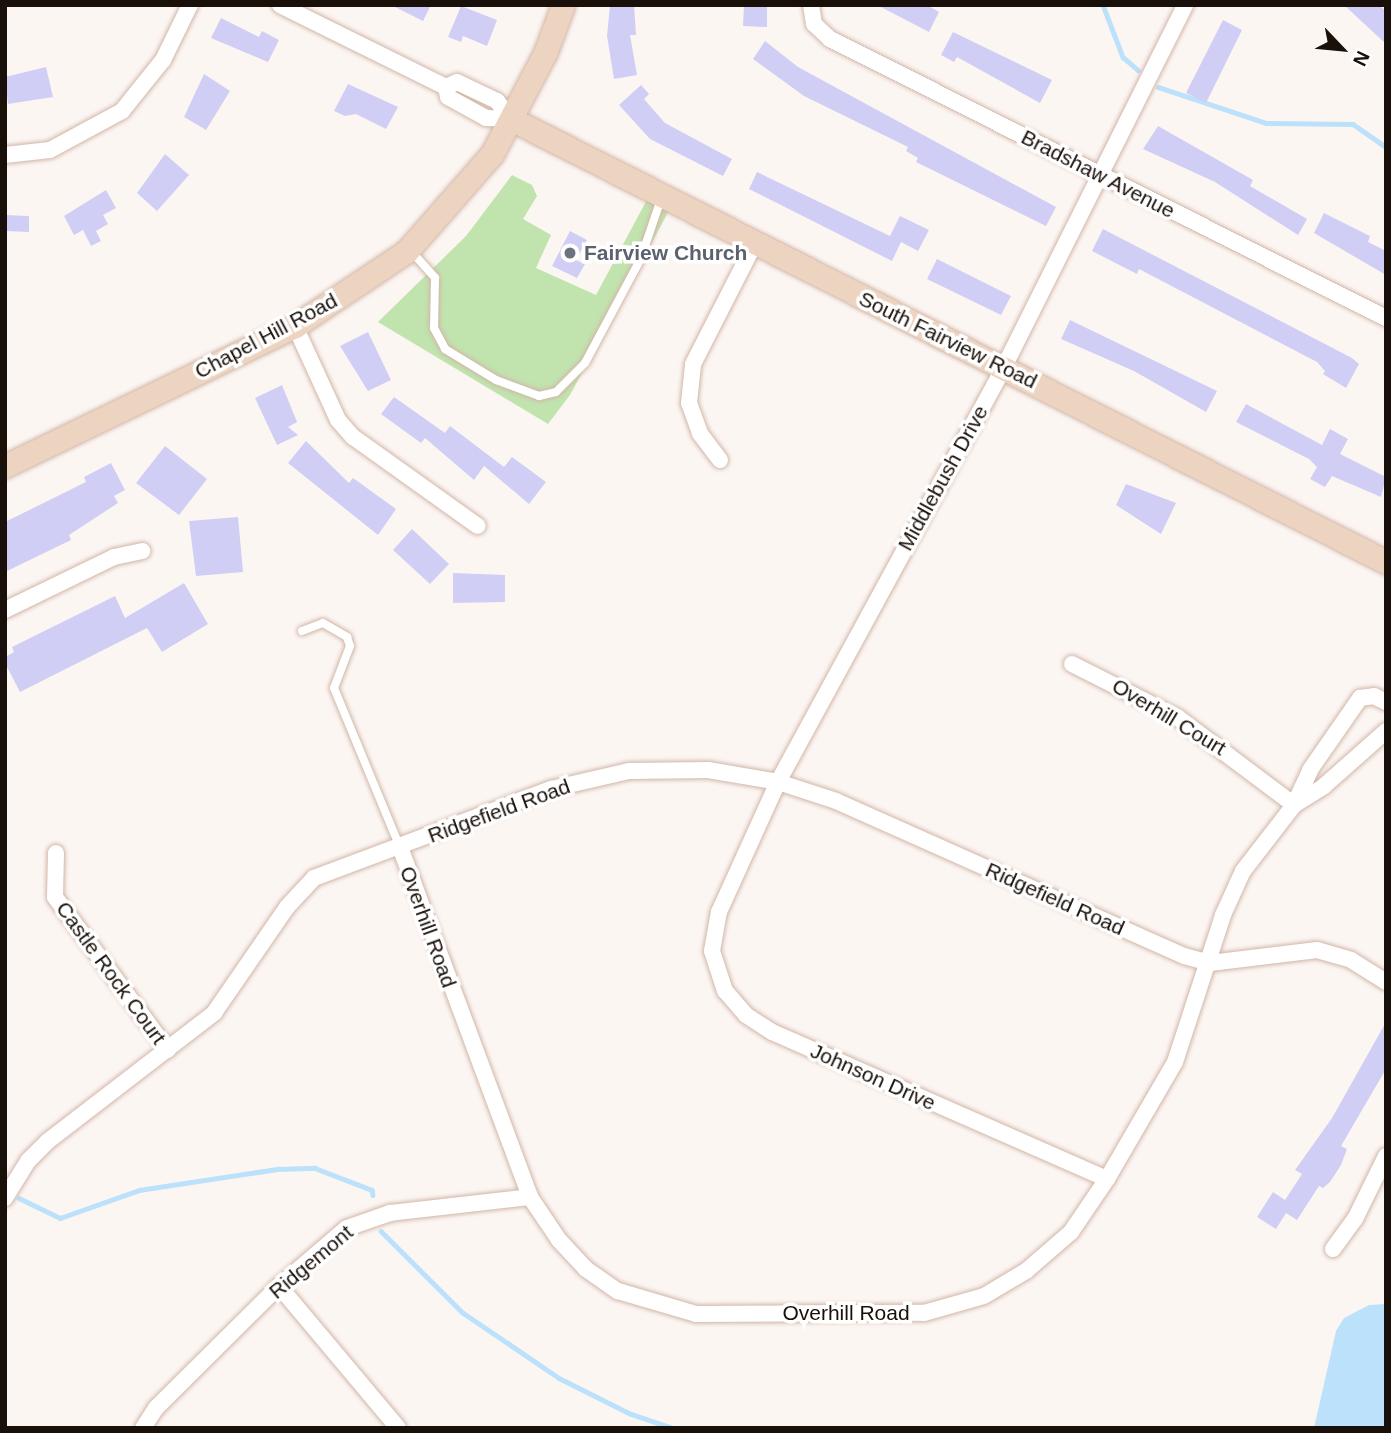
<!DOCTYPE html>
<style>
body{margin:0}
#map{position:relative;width:1391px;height:1433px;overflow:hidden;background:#fcf6f3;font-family:Arial,sans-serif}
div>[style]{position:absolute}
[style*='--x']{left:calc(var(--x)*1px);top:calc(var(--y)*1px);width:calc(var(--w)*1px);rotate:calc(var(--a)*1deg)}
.green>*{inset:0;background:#c1e4ae}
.water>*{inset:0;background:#bce1fb}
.stream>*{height:4.5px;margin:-2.25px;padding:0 2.25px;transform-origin:2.25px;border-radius:2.25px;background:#bce1fb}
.building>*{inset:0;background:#d1cef5}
.roads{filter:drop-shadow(0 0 2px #d1b6a7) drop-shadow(0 0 2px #d1b6a7)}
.lane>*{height:8px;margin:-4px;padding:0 4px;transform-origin:4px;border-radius:4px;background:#fff}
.street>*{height:16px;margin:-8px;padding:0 8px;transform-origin:8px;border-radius:8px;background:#fff}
.secondary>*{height:23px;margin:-11.5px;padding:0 11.5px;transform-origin:11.5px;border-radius:11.5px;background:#ecd4c1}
.dots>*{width:19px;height:19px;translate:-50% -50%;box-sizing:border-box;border:4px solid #fff;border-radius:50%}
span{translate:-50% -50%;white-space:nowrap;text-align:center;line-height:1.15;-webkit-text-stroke:7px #fff;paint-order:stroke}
.street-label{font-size:21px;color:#19100a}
.worship-label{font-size:21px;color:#5b616d;font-weight:700}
.left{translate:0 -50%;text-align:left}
.frame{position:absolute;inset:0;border:7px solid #19100a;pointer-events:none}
.north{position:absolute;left:1307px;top:14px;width:70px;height:70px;-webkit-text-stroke:5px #fff;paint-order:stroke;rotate:116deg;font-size:19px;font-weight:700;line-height:28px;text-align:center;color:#19100a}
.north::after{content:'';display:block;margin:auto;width:24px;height:32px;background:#19100a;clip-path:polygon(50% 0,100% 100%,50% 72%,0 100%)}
</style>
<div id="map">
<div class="green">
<div style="clip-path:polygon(512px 175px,532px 185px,537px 196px,523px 219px,551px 235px,536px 268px,596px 295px,650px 194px,672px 205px,570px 395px,548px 424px,378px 322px,466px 236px)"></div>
</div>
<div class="water">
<div style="clip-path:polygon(1386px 1304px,1386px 1428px,1314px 1428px,1336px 1331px,1344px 1318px,1369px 1305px)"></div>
</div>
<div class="stream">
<div style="--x:1103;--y:5;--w:56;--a:69"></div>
<div style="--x:1123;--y:57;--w:20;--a:41"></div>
<div style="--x:1158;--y:87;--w:114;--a:18.4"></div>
<div style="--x:1266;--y:123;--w:87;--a:0.7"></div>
<div style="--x:1353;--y:124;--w:40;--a:34.9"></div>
<div style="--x:19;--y:1198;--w:46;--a:26"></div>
<div style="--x:60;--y:1218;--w:84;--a:-19.5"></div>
<div style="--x:139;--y:1190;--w:141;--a:-8.6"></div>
<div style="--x:278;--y:1169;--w:37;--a:-2"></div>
<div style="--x:315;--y:1168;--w:61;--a:21.1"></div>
<div style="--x:372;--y:1190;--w:5;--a:79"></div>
<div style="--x:381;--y:1231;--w:115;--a:45"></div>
<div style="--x:462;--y:1312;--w:117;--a:34.2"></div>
<div style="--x:559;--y:1378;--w:80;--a:26.6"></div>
<div style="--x:631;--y:1414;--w:44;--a:18.4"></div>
</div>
<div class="building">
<div style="clip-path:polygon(391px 5px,431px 5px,423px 21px)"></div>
<div style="clip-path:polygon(610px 5px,634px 5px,636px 35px,630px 35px,637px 75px,614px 79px,607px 36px)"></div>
<div style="clip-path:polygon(744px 5px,767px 5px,767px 27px,743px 26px)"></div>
<div style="clip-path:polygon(877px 5px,927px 5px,939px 12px,929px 32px)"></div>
<div style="clip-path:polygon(1344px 5px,1379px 5px,1386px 11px,1386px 44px)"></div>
<div style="clip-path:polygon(461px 6px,497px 20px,487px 46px,463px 36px,461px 42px,448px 37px)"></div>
<div style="clip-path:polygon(221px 18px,259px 37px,262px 31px,279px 40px,268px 62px,211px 38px)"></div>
<div style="clip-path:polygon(1223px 20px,1242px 30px,1206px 103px,1186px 93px)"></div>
<div style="clip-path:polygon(953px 32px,1052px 80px,1040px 103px,957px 57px,954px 62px,941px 55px)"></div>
<div style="clip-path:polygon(765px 41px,798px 67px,1056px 207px,1046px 226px,916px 162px,918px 158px,906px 151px,908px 147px,804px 96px,753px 59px)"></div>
<div style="clip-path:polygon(46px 67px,53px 97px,8px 104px,5px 77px)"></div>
<div style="clip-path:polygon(204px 74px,230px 91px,206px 130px,184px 117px)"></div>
<div style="clip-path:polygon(348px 84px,398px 107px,386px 129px,356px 114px,345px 116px,334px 111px)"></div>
<div style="clip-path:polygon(641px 85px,649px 94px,644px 99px,665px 123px,732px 159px,723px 176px,650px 139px,619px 105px)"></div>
<div style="clip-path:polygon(1158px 126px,1253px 180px,1250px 186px,1307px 219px,1298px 235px,1215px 182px,1143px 149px)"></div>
<div style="clip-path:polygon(165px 154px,189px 175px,157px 211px,137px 193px)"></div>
<div style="clip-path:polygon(757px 172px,890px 236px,900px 216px,929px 230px,918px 251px,901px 242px,892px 261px,749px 189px)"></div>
<div style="clip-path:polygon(106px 190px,116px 208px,103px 215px,108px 224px,96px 231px,101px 241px,91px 246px,83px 230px,74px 235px,64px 216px)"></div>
<div style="clip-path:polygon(1324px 213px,1370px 236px,1368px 242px,1386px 251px,1386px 275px,1314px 233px)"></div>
<div style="clip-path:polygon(5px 215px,29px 216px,29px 232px,5px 231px)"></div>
<div style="clip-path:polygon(1103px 229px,1352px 358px,1359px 364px,1346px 388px,1323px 374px,1325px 371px,1317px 362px,1139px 269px,1137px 274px,1092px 251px)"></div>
<div style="clip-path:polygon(570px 231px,587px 240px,576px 260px,585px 264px,577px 278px,552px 266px)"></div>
<div style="clip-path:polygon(937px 259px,1011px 296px,1001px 315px,927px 279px)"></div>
<div style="clip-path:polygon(1070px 320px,1217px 391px,1206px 412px,1134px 371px,1061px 339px)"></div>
<div style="clip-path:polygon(368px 332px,391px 380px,368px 391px,340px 346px)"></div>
<div style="clip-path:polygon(282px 385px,297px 422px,288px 427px,298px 435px,277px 445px,255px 398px)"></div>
<div style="clip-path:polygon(394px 397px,445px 433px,450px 426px,504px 467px,512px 457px,546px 482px,529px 504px,484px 466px,474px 480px,425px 438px,421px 443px,381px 414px)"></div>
<div style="clip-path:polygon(1246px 404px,1322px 445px,1330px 429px,1348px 439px,1340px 454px,1386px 477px,1381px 497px,1332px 476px,1325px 487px,1310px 479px,1317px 467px,1309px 459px,1236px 422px)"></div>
<div style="clip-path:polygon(306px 441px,349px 483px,353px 478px,396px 509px,378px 535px,288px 463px)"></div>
<div style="clip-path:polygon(165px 446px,207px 479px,179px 515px,136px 483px)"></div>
<div style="clip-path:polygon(111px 463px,125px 490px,114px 496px,118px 503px,69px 535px,71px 540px,5px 572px,5px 522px,86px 482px,84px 477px)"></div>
<div style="clip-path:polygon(1126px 484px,1176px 503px,1161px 534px,1116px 505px)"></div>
<div style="clip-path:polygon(238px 517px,243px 572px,196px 576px,189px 521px)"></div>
<div style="clip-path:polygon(412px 529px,449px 564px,430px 584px,393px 550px)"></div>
<div style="clip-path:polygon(453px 573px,505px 575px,505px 602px,453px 603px)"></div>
<div style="clip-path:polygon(184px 583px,208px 624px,162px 652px,147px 628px,20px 692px,5px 663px,5px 657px,14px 652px,12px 647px,115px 596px,125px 618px)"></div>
<div style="clip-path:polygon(1386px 1022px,1386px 1069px,1341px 1146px,1347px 1149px,1341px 1165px,1330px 1182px,1323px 1188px,1319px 1186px,1297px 1220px,1286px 1213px,1276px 1229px,1257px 1217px,1273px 1192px,1285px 1200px,1302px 1174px,1295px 1170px,1332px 1118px)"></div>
</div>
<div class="roads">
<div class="lane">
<div style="--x:411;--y:251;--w:36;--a:48"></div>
<div style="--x:435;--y:278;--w:50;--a:91.1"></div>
<div style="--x:434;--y:328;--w:24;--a:62"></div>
<div style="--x:445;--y:349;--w:60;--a:31.3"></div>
<div style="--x:496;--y:380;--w:46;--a:20.4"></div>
<div style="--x:539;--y:396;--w:17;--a:-13"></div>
<div style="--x:556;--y:392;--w:41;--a:-45"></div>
<div style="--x:585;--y:363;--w:119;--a:-61.9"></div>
<div style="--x:641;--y:258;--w:62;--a:-71.3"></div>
<div style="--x:302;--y:631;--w:22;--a:-21"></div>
<div style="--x:323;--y:623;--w:28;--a:30"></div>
<div style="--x:347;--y:637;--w:9;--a:72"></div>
<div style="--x:350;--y:646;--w:45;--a:110.9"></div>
<div style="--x:334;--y:688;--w:172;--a:67.5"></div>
</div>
<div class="street">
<div style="--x:280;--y:5;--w:185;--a:26.3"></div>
<div style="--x:811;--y:5;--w:19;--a:81"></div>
<div style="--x:814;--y:24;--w:22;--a:43"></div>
<div style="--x:830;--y:39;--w:622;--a:26.65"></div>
<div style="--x:446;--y:87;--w:12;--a:-24"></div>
<div style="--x:457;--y:82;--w:44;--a:25.4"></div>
<div style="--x:497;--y:101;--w:23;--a:52"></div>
<div style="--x:446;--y:87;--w:10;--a:79"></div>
<div style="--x:448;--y:97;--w:43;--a:28.9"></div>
<div style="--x:486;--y:118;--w:25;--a:2"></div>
<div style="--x:5;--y:155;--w:45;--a:-6.3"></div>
<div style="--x:50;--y:150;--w:82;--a:-28.4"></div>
<div style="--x:122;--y:111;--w:65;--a:-51.2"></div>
<div style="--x:163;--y:60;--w:61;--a:-63.9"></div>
<div style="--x:295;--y:326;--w:103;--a:65.4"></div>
<div style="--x:338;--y:420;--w:23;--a:49"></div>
<div style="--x:353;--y:437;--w:153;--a:35.5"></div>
<div style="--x:720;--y:460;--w:34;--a:-127"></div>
<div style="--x:700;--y:433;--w:32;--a:-110"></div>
<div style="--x:689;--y:403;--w:39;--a:-84"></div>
<div style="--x:693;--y:364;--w:134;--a:-62.9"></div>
<div style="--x:5;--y:610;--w:121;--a:-25.9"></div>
<div style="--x:114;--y:557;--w:29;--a:-12"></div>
<div style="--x:1072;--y:664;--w:118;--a:26.8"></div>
<div style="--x:1177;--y:717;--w:146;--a:36.9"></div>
<div style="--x:1294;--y:805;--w:36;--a:-32"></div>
<div style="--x:1324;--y:786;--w:83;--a:-41.6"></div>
<div style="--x:400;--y:847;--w:373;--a:69.6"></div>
<div style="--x:530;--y:1197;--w:52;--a:56"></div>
<div style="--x:559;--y:1240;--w:40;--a:47"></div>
<div style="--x:586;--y:1269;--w:39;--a:35"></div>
<div style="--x:618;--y:1291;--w:81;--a:16.4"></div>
<div style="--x:696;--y:1314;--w:228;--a:-0.3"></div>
<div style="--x:924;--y:1313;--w:62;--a:-15.8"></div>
<div style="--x:984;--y:1296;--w:49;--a:-30.8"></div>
<div style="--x:1026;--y:1271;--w:60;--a:-40.9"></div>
<div style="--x:1071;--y:1232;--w:64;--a:-55.8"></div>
<div style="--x:1107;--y:1179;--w:135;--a:-59.8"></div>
<div style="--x:1175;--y:1062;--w:155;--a:-71.9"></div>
<div style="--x:1223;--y:915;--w:48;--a:-65.6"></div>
<div style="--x:1243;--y:871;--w:83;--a:-52.3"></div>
<div style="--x:1294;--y:805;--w:38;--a:-65"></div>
<div style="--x:1310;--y:770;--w:88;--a:-55.2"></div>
<div style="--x:1360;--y:698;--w:14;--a:-8"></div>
<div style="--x:1374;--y:696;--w:13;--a:27"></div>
<div style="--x:56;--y:853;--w:44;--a:91.3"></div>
<div style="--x:55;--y:897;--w:190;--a:53.6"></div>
<div style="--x:1107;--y:1179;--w:366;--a:-156.3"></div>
<div style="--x:772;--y:1032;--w:31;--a:-147"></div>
<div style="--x:746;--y:1015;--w:32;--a:-131"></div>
<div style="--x:725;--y:991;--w:42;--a:-108"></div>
<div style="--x:712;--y:951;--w:40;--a:-80"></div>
<div style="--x:719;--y:912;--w:143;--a:-65.6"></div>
<div style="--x:778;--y:782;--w:473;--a:-61.4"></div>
<div style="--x:1004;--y:367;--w:405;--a:-63.4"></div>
<div style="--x:5;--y:1198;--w:44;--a:-58.1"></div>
<div style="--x:28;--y:1161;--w:28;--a:-45"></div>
<div style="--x:48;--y:1141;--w:210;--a:-37.6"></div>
<div style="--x:214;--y:1013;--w:129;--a:-55.4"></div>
<div style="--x:287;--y:907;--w:40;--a:-47"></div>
<div style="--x:314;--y:878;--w:253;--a:-20.6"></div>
<div style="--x:551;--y:789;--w:80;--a:-13"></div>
<div style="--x:629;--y:771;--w:79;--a:-0.7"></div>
<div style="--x:708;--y:770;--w:71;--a:9.7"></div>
<div style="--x:778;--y:782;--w:61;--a:18.1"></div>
<div style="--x:836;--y:801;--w:381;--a:24"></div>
<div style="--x:1184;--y:956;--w:27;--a:15"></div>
<div style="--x:1210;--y:963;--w:108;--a:-6.9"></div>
<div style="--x:1317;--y:950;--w:35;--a:16"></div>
<div style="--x:1351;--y:960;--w:41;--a:32.2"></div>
<div style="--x:1333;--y:1249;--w:37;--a:-54"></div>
<div style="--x:1355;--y:1219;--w:70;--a:-63.8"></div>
<div style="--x:279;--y:1286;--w:185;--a:50"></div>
<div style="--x:143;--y:1428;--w:24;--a:-57"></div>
<div style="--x:156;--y:1408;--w:173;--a:-44.8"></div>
<div style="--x:279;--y:1286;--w:89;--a:-40.5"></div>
<div style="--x:347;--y:1228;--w:46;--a:-19.2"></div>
<div style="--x:390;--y:1213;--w:141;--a:-6.5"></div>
</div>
<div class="secondary">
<div style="--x:511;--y:119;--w:981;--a:26.85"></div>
<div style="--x:5;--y:466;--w:322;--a:-25.8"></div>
<div style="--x:295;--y:326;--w:135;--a:-33.8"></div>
<div style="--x:407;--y:251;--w:129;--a:-48.8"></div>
<div style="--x:492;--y:154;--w:116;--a:-62.3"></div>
<div style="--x:546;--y:51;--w:49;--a:-69.7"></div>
</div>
</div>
<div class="dots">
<div style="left:570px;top:253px;background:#6b7280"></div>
</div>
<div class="street-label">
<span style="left:1098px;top:174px;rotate:27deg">Bradshaw Avenue</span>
<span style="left:266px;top:336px;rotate:-28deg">Chapel Hill Road</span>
<span style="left:948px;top:340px;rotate:26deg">South Fairview Road</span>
<span style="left:943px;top:478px;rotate:-61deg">Middlebush Drive</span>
<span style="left:1169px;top:717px;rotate:31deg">Overhill Court</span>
<span style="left:499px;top:811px;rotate:-20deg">Ridgefield Road</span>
<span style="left:1055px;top:899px;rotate:24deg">Ridgefield Road</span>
<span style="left:428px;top:927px;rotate:70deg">Overhill Road</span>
<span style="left:111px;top:973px;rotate:54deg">Castle Rock Court</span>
<span style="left:873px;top:1077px;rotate:24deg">Johnson Drive</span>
<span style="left:311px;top:1262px;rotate:-40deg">Ridgemont</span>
<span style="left:846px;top:1313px">Overhill Road</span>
</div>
<div class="worship-label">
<span class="left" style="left:584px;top:253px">Fairview Church</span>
</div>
<div class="frame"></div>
<div class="north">N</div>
</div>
